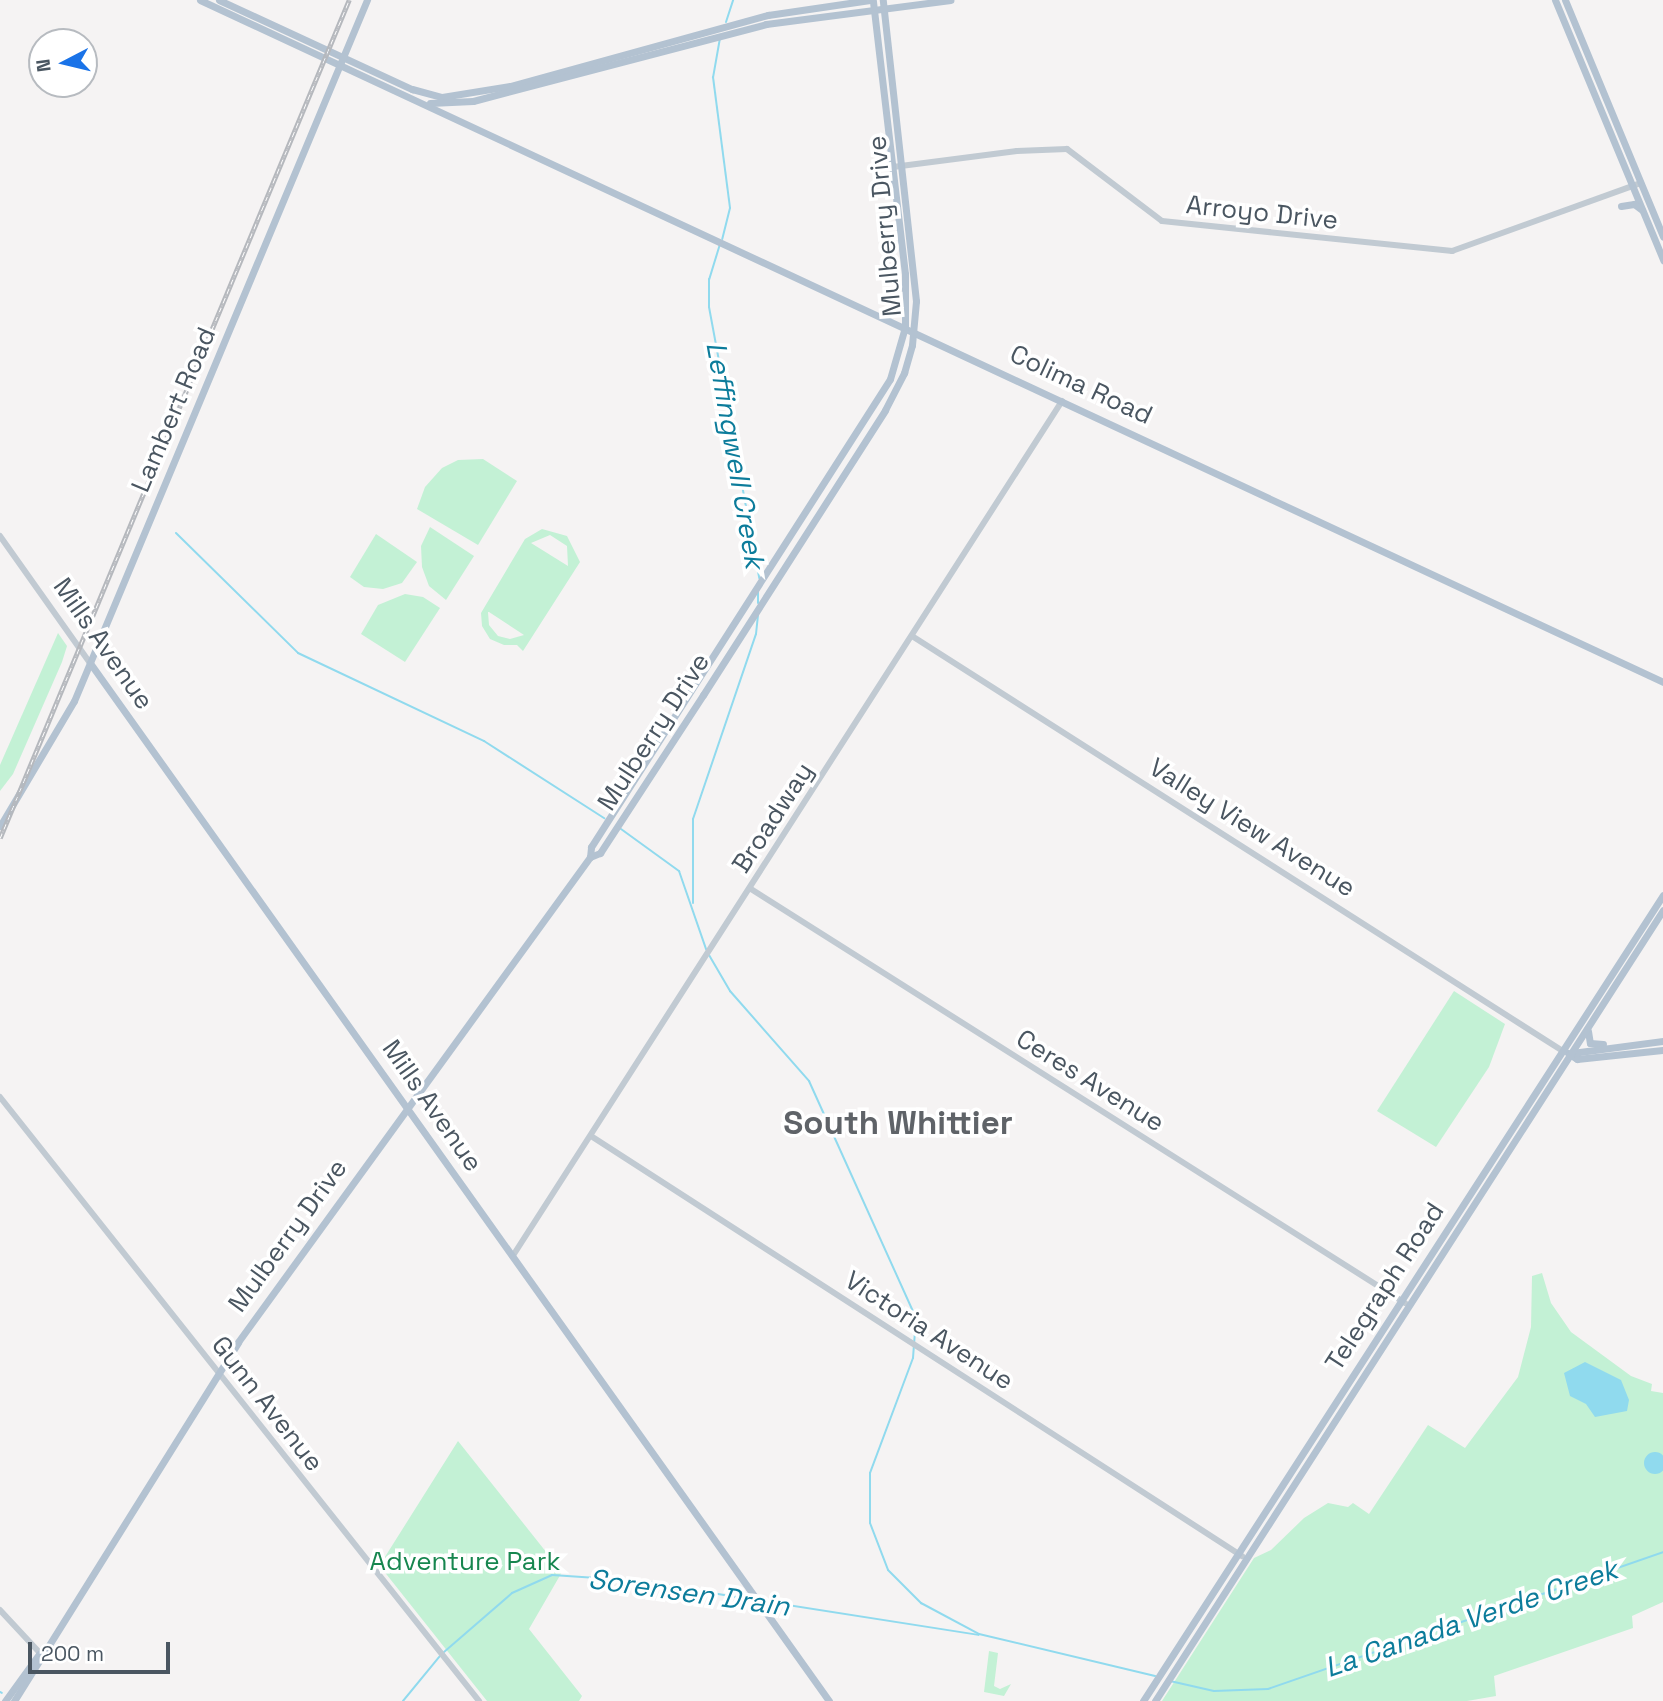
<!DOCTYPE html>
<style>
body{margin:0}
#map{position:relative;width:1663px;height:1701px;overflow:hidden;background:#f5f3f3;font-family:"Space Grotesk",sans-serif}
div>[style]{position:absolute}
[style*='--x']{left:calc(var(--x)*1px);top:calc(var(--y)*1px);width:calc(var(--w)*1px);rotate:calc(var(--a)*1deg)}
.green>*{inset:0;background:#c3f1d5}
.water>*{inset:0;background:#90daee}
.round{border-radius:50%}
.stream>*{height:2px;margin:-1px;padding:0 1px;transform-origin:1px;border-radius:1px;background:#90daee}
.minor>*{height:6px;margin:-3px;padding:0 3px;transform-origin:3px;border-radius:3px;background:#c1cad2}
.major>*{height:7px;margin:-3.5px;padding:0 3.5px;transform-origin:3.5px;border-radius:3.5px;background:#b3c2d1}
.rail>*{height:4.5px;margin-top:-2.25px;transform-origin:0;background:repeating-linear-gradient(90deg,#fff 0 5px,#b5b8bd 0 10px);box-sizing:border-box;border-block:2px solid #b5b8bd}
span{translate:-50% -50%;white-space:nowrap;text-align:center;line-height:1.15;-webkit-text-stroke:7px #fff;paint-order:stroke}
.street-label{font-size:26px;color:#4a5661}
.park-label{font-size:26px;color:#17864f}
.water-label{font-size:28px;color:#0c7c9b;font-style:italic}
.district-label{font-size:33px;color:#5f6368;font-weight:700}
.north{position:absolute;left:28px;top:28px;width:70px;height:70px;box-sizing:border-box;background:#fff;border:2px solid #b7bbc0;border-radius:50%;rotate:263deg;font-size:19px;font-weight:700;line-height:28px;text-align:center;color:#4a5661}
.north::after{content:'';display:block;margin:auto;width:24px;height:32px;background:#1a73e8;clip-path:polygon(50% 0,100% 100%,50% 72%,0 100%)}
.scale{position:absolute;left:28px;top:1642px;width:142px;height:32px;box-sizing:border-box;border:4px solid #4a5661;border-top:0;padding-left:9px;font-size:21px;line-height:24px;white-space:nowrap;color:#4a5661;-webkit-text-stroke:5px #fff;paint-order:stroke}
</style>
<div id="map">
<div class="green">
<div style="clip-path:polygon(483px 459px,517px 481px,478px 545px,417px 509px,425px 487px,442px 468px,458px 460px)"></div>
<div style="clip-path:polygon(430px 527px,474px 556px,446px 600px,429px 586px,422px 567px,421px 546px)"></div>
<div style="clip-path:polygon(evenodd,542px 529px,567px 536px,580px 562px,523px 651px,517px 645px,504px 645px,490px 639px,482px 626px,481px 613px,525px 539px,542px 529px,550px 535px,567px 546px,568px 566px,531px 543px,550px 535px,542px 529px,488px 612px,489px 612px,524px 635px,510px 639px,498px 636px,489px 625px,488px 612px)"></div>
<div style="clip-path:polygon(376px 534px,417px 562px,402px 583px,383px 589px,364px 587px,350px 577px)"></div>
<div style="clip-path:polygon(405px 594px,423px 597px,440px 608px,405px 662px,361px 634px,378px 605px)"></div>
<div style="clip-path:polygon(58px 633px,67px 646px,62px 662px,13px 774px,0 791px,0 765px)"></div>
<div style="clip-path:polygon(1454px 991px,1505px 1024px,1489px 1067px,1436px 1147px,1377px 1111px)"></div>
<div style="clip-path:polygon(1542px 1273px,1551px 1303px,1571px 1332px,1631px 1376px,1652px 1384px,1651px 1391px,1663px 1393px,1663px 1602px,1632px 1616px,1633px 1628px,1494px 1676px,1496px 1696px,1467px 1701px,1162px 1701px,1254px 1558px,1271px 1550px,1304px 1518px,1328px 1503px,1348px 1507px,1353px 1503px,1369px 1514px,1428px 1425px,1465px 1448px,1518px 1377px,1531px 1327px,1532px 1276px)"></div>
<div style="clip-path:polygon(458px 1441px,562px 1572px,529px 1629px,582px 1696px,579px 1701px,487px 1701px,383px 1570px,383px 1560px)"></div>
<div style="clip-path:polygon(989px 1651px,998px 1653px,994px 1686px,1000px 1689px,1011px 1684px,1004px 1696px,984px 1692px)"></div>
</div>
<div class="water">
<div style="clip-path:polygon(1585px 1362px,1621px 1380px,1629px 1400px,1627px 1411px,1595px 1417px,1586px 1404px,1570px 1396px,1564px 1373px)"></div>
<div class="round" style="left:1644px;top:1452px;width:22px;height:22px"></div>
</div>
<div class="stream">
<div style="--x:726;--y:22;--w:23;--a:-72"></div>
<div style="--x:720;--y:38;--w:40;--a:100"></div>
<div style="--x:713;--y:77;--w:132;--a:82.6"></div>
<div style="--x:730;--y:208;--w:32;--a:104"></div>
<div style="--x:720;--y:244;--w:37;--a:107"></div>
<div style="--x:709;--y:279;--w:28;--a:90"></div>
<div style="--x:709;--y:307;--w:276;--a:79.5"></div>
<div style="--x:176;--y:533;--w:171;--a:44.5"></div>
<div style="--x:298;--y:653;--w:206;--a:25.3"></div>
<div style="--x:484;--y:741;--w:143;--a:32.7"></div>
<div style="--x:758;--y:603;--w:12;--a:-90"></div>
<div style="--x:621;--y:829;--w:72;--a:35.9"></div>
<div style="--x:679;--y:871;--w:83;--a:70.9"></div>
<div style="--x:693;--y:903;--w:84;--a:-90"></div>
<div style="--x:693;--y:819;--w:195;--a:-71.2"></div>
<div style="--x:756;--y:634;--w:19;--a:-84"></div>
<div style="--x:709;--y:955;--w:42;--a:59.7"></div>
<div style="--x:730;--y:991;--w:120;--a:48.7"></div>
<div style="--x:809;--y:1081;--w:260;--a:65.7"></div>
<div style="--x:916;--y:1318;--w:40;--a:94.3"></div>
<div style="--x:913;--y:1358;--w:123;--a:110.5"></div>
<div style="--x:870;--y:1473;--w:50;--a:90"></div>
<div style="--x:870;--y:1523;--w:50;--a:69"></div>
<div style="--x:888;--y:1570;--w:47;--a:45"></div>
<div style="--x:921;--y:1603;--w:66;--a:28.1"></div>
<div style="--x:979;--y:1634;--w:181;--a:13.4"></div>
<div style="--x:762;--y:1601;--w:219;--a:8.9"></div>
<div style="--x:444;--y:1652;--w:90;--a:-40.9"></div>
<div style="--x:512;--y:1593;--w:44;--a:-24.2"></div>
<div style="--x:552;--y:1575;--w:90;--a:3.8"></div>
<div style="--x:642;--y:1581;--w:113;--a:9.7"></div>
<div style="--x:1170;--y:1681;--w:45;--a:12.8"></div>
<div style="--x:1214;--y:1691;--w:54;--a:-2.1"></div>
<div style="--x:1268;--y:1689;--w:418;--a:-19.1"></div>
<div style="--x:0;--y:1692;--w:2;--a:27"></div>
<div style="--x:403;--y:1701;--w:58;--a:-50.6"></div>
</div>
<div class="minor">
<div style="--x:893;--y:167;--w:125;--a:-7.4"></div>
<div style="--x:1017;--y:151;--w:50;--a:-2.3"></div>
<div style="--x:1067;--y:149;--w:119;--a:37.2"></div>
<div style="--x:1162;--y:221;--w:292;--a:5.9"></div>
<div style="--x:1452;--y:251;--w:201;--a:-19.8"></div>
<div style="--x:0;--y:536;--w:156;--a:54.7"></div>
<div style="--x:912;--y:636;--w:770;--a:32.53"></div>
<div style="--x:751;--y:889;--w:774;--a:32.33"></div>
<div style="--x:0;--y:1097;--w:771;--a:51.58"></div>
<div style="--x:591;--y:1136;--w:775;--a:32.83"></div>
<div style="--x:514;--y:1254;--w:1014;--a:-57.28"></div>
<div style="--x:0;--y:1610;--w:59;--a:47.1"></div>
</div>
<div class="major">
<div style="--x:200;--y:0;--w:1614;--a:24.99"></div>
<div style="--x:219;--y:0;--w:213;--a:24.8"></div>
<div style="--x:412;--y:89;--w:31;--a:15"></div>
<div style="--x:442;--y:97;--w:69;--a:-9.2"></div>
<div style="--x:510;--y:86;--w:268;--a:-15.4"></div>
<div style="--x:768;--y:15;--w:103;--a:-8.4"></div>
<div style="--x:1555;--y:0;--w:282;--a:67.4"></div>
<div style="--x:1565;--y:0;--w:256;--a:67.5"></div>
<div style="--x:430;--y:103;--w:43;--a:-2.7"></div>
<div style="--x:473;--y:101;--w:303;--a:-14.7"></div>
<div style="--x:766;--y:24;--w:186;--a:-7.4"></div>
<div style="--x:1621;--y:206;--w:13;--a:-9"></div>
<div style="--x:1634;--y:204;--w:10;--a:37"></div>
<div style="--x:90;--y:663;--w:1274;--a:54.55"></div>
<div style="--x:0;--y:826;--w:145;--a:-59.4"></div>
<div style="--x:74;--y:701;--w:760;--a:-67.32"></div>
<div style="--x:590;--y:857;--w:11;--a:-22"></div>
<div style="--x:600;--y:853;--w:189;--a:-56.9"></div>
<div style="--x:703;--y:695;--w:338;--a:-57.4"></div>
<div style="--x:885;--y:410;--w:42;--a:-62.8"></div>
<div style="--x:904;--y:373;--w:29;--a:-74"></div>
<div style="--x:912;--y:345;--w:44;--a:-84.8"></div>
<div style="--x:916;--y:301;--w:303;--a:-96.3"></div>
<div style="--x:1588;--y:1031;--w:12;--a:81"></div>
<div style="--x:1590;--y:1043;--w:13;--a:4"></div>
<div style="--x:1568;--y:1053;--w:11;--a:34"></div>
<div style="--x:1577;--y:1059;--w:86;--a:-6"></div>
<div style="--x:1572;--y:1053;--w:92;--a:-7.5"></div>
<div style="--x:5;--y:1701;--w:58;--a:-54.1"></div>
<div style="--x:14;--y:1701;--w:423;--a:-58"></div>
<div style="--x:238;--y:1342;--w:599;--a:-54.03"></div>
<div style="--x:590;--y:857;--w:10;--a:-84"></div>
<div style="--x:591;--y:847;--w:555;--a:-57.43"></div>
<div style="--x:890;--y:379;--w:54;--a:-73.9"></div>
<div style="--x:905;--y:327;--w:53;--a:-90"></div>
<div style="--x:905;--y:274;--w:276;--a:-96.7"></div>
<div style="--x:1143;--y:1701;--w:959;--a:-57.17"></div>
<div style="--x:1155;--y:1701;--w:940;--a:-57.29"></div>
</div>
<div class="rail">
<div style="--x:0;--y:838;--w:908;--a:-67.39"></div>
</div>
<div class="street-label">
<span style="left:1262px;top:213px;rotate:6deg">Arroyo Drive</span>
<span style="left:885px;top:226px;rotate:-95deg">Mulberry Drive</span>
<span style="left:1081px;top:385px;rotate:25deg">Colima Road</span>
<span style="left:174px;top:410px;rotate:-67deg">Lambert Road</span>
<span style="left:103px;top:644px;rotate:55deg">Mills Avenue</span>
<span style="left:654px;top:732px;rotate:-57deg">Mulberry Drive</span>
<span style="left:773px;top:818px;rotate:-57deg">Broadway</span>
<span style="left:1252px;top:828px;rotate:32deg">Valley View Avenue</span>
<span style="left:1090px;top:1081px;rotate:32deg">Ceres Avenue</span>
<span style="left:432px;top:1106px;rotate:55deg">Mills Avenue</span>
<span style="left:288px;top:1236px;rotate:-54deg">Mulberry Drive</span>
<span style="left:1385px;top:1287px;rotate:-57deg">Telegraph Road</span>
<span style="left:929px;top:1331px;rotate:33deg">Victoria Avenue</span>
<span style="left:267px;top:1404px;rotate:52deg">Gunn Avenue</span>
</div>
<div class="park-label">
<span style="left:465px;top:1562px">Adventure Park</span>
</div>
<div class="water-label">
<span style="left:736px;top:455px;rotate:80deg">Leffingwell Creek</span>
<span style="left:689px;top:1592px;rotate:8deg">Sorensen Drain</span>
<span style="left:1471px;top:1618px;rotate:-19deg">La Canada Verde Creek</span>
</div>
<div class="district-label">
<span style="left:898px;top:1124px">South Whittier</span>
</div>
<div class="north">N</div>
<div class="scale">200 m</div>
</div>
